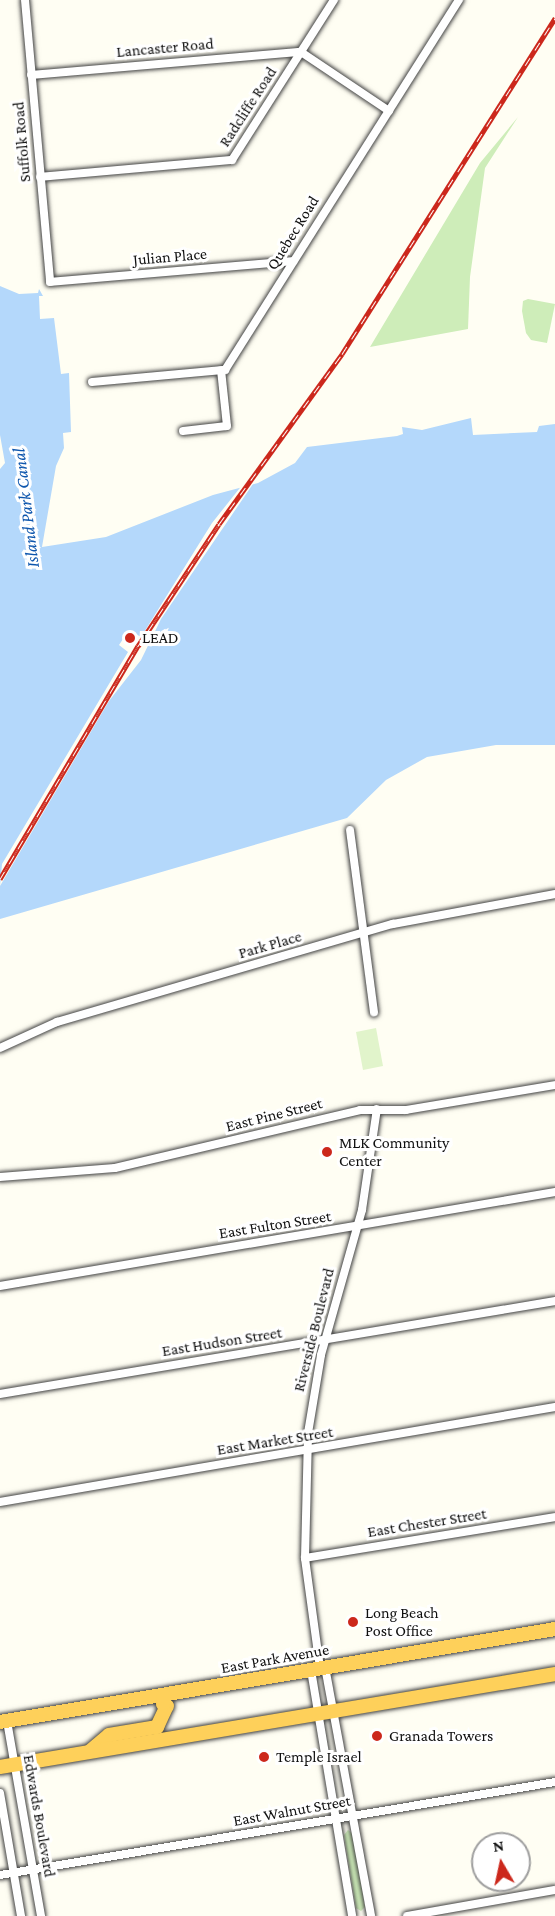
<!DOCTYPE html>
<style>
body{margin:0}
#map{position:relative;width:555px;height:1916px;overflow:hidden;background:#fffef3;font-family:"Crimson Pro",serif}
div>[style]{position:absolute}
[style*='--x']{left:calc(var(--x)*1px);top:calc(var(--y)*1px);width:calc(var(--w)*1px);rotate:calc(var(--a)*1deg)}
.green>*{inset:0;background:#ceedb9}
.pitch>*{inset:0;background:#e1f4cb}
.water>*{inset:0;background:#b4d8fb}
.pier>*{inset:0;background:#fffef3}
.roads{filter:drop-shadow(0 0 2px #434343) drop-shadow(0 0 2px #434343)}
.minor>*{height:8px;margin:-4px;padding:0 4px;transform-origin:4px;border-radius:4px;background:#fff}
.trunk>*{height:14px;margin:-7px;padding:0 7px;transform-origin:7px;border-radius:7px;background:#fed05a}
.rail>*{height:5px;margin-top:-2.5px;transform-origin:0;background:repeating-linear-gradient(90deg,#fff 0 9px,#cc281c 0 18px);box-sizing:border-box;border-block:2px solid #cc281c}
.dots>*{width:16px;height:16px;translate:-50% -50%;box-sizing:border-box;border:3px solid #fff;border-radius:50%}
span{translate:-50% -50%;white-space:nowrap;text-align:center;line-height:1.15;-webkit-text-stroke:6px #fff;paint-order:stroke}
.street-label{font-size:16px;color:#101010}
.poi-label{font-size:16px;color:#101010}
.left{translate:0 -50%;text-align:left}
.water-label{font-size:18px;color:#0e56ad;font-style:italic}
.north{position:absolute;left:471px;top:1832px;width:60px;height:60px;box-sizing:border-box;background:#fff;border:2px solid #9f9f9f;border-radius:50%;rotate:351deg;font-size:16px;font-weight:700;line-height:24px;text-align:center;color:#101010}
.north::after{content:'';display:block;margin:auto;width:21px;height:27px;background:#cc281c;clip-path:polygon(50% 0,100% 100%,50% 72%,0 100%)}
</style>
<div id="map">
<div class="green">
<div style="clip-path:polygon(518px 117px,485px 168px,470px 277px,468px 329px,370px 347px,480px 163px)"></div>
<div style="clip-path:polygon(528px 299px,555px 304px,547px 343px,531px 340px,526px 333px,522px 311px,523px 301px)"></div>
<div style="clip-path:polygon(348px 1830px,353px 1834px,365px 1907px,361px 1911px,356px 1908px,344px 1835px)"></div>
</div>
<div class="pitch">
<div style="clip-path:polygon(376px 1028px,383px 1066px,363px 1070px,356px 1032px)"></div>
</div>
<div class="water">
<div style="clip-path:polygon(0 286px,19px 294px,38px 293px,39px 289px,43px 296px,39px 296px,40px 319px,54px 318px,61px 374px,69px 373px,71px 432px,63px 433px,64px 448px,56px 466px,42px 547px,106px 537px,213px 495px,258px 483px,295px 463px,307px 447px,397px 436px,403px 434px,402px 427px,422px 430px,471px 418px,473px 435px,537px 432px,539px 426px,555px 424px,555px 745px,496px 745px,427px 757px,386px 780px,347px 818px,0 919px,0 469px,5px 463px,0 435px)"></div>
</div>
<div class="pier">
<div style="clip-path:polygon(255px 481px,161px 619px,141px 660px,109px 701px,0 886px,2px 864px,128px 652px,119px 645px,129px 630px,141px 637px,212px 523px,243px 484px)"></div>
</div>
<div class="roads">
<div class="minor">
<div style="--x:25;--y:0;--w:283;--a:84.9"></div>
<div style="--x:50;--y:282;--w:244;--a:-4.9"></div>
<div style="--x:31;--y:75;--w:271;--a:-4.9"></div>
<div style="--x:301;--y:52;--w:106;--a:33.8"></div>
<div style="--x:40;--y:177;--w:193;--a:-5.1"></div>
<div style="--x:232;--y:160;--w:190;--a:-57.5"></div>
<div style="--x:92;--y:382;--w:134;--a:-5.2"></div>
<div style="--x:225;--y:370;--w:438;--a:-57.7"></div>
<div style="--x:183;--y:431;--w:44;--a:-6.5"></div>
<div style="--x:227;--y:426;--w:56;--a:-96.1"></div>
<div style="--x:350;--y:830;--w:184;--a:82.5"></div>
<div style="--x:0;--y:1048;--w:63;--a:-24.5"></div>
<div style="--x:57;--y:1022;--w:350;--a:-16.3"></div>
<div style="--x:393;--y:924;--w:165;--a:-10.5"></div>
<div style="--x:0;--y:1177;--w:115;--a:-4.5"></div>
<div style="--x:115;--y:1168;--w:252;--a:-13.3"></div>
<div style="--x:360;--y:1110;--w:46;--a:0"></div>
<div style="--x:406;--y:1110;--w:151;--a:-9.5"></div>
<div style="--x:0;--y:1286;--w:563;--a:-9.61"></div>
<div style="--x:0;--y:1394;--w:563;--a:-9.51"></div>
<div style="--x:0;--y:1502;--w:563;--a:-9.71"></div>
<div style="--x:305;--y:1558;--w:253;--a:-9.3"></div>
<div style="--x:325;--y:1667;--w:253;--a:79.5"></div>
<div style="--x:320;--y:1668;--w:111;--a:-97.8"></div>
<div style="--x:305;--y:1558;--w:125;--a:-88.6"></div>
<div style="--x:308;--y:1433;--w:79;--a:-80.5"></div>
<div style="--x:321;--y:1355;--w:151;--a:-74.2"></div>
<div style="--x:362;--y:1210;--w:102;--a:-81.6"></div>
<div style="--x:311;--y:1670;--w:249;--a:80.5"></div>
<div style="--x:7;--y:1721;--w:198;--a:80.1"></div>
<div style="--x:0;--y:1793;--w:125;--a:80.3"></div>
<div style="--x:0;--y:1875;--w:563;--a:-9.51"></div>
<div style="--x:407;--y:1916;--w:150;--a:-10"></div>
</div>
<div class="trunk">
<div style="--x:0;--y:1722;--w:563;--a:-9.51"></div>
<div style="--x:90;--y:1751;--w:25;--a:-40"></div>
<div style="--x:109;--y:1735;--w:49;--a:-9.5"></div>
<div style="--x:157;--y:1727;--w:23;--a:-65"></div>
<div style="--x:167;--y:1706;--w:4;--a:-153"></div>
<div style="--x:163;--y:1704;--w:9;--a:-84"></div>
<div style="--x:0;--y:1767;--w:563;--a:-9.51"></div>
</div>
</div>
<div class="rail">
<div style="--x:0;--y:879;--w:271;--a:-59.4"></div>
<div style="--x:138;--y:646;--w:146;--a:-56.4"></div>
<div style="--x:219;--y:524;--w:210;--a:-54.1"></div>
<div style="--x:342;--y:354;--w:398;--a:-57.6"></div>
</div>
<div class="dots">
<div style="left:130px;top:638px;background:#cc281c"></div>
<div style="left:327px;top:1152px;background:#cc281c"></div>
<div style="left:353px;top:1622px;background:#cc281c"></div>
<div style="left:377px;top:1736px;background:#cc281c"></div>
<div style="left:264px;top:1757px;background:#cc281c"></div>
</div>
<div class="street-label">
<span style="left:165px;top:48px;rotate:-5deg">Lancaster Road</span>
<span style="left:248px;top:107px;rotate:-57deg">Radcliffe Road</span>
<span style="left:22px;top:142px;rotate:-95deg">Suffolk Road</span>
<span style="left:293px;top:233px;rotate:-58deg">Quebec Road</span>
<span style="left:170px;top:257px;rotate:-5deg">Julian Place</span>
<span style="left:270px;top:945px;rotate:-16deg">Park Place</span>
<span style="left:274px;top:1115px;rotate:-14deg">East Pine Street</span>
<span style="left:275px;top:1225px;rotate:-9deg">East Fulton Street</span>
<span style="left:314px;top:1330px;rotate:-76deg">Riverside Boulevard</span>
<span style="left:222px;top:1342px;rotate:-9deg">East Hudson Street</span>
<span style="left:275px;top:1441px;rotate:-9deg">East Market Street</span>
<span style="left:427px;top:1523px;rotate:-9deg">East Chester Street</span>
<span style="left:275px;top:1659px;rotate:-10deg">East Park Avenue</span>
<span style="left:292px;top:1811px;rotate:-10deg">East Walnut Street</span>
<span style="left:39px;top:1816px;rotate:80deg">Edwards Boulevard</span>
</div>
<div class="poi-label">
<span class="left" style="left:142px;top:638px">LEAD</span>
<span class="left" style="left:339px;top:1152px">MLK Community<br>Center</span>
<span class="left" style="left:365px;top:1622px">Long Beach<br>Post Office</span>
<span class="left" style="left:389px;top:1736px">Granada Towers</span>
<span class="left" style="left:276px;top:1757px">Temple Israel</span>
</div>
<div class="water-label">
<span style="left:26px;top:508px;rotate:-97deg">Island Park Canal</span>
</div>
<div class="north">N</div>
</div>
